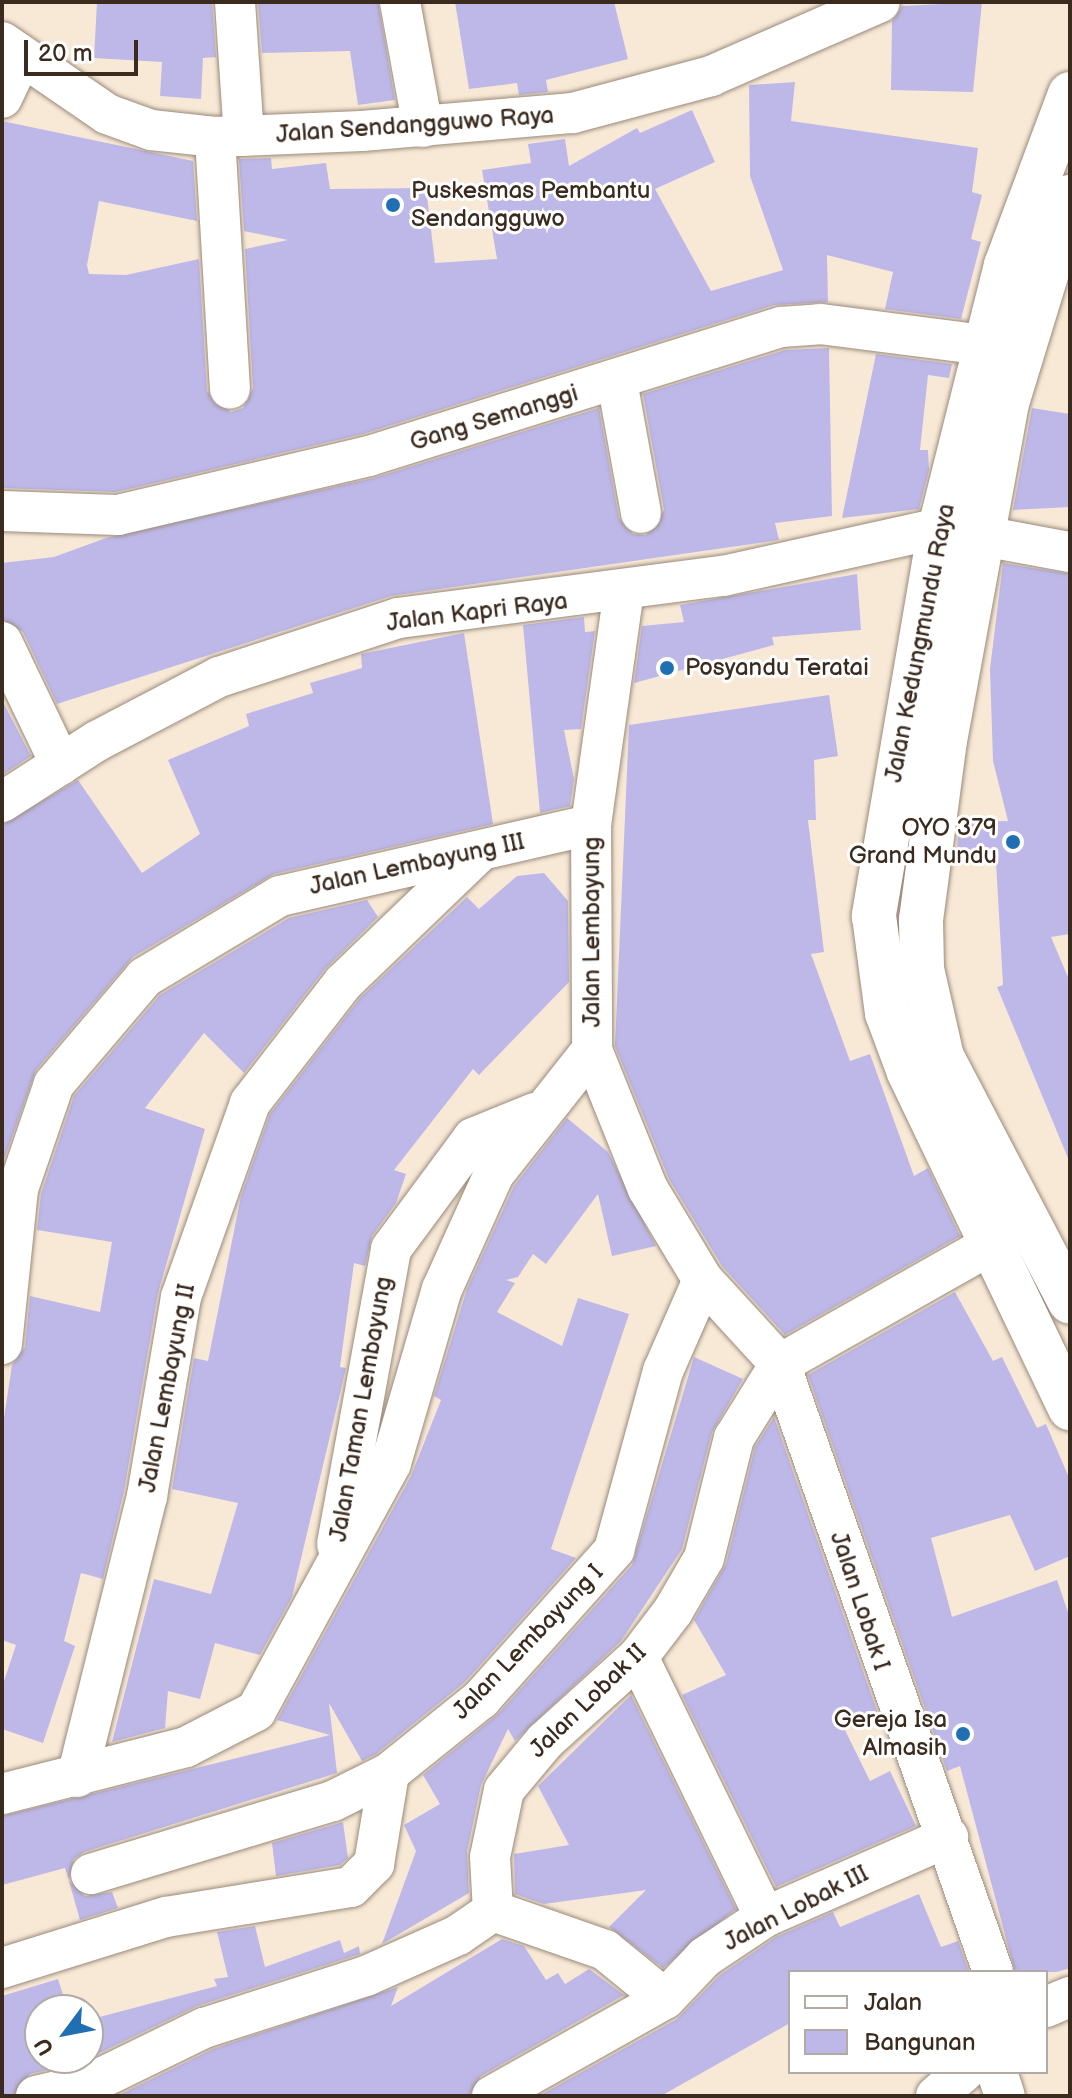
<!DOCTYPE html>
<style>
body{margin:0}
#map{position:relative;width:1072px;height:2098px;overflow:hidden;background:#f8e9d7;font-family:"Balsamiq Sans",sans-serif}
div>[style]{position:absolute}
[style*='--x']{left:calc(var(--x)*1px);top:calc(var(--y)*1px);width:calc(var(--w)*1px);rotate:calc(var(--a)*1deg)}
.building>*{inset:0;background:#beb8e9}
.roads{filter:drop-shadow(0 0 2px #9a8a7a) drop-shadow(0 0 2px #9a8a7a)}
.minor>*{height:40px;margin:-20px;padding:0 20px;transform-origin:20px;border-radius:20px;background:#fff}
.secondary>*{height:44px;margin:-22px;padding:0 22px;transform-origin:22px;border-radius:22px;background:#fff}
.dots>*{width:22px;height:22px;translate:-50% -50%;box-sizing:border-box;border:4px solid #fff;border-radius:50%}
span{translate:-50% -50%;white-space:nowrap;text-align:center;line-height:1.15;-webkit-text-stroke:6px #fff;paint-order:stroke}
.street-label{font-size:24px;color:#3b2a1e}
.poi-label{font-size:24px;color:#3b2a1e}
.left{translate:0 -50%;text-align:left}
.right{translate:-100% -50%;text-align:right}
.frame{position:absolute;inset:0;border:4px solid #3b2a1e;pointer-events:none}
.legend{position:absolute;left:788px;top:1970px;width:260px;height:104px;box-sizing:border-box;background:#fff;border:2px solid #b1aaa5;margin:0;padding:10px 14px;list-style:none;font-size:24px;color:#3b2a1e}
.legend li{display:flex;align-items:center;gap:16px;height:40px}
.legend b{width:40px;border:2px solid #b1aaa5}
.north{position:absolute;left:24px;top:1994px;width:80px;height:80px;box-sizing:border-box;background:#fff;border:2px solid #b1aaa5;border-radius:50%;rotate:238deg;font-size:22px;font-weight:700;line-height:32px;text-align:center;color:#3b2a1e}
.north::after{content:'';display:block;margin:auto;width:28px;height:36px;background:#1f6fb2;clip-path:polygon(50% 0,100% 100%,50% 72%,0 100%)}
.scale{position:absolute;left:24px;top:40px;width:114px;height:36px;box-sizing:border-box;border:4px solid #3b2a1e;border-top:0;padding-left:10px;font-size:24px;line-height:28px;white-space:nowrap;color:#3b2a1e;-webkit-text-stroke:6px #fff;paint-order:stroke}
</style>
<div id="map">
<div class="building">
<div style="clip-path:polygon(97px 2px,212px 2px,216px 57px,203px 58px,201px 99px,160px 96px,162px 62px,94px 58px)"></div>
<div style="clip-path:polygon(258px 2px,378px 2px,395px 100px,358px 105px,350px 51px,262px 53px)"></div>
<div style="clip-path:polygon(455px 2px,614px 2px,628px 59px,546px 80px,548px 92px,519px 95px,517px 83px,469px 89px)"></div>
<div style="clip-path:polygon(982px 2px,973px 92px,891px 90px,892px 21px,902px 6px)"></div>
<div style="clip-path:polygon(795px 82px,791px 121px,978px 148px,972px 192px,982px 195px,971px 239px,981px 242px,961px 319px,885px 309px,893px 272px,827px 255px,828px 302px,774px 305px,363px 434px,116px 492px,2px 488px,2px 121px,193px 161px,197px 221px,99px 201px,87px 265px,89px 274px,126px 275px,199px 259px,207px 391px,231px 412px,243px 408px,253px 388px,245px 249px,288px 240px,244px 231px,239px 159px,271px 158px,272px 169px,326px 163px,330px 189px,426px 188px,435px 263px,497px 259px,482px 170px,531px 163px,528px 144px,565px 139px,569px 166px,637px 128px,640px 133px,692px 110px,715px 162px,655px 189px,711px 291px,783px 270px,750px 176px,749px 85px)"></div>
<div style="clip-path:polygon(829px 348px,832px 516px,775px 523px,779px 540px,391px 596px,57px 704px,23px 632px,2px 619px,2px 563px,54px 557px,106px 538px,374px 478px,599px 408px,619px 518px,633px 534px,646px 535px,664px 510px,643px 394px,785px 350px)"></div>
<div style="clip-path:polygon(876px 354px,952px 364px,949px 378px,928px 375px,920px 450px,928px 450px,929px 470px,919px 509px,842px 518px)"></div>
<div style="clip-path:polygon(1032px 408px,1070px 414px,1070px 507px,1013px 510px)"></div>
<div style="clip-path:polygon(1003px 563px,1070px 574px,1070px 934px,1051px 937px,1070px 982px,1070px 1163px,997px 987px,1003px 985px,996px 862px,956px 863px,959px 822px,1008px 821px,993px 761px,990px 669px)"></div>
<div style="clip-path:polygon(857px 574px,861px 630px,772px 637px,774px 645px,634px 683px,642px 626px,684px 622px,680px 605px)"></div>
<div style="clip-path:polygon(584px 617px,585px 632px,595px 631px,581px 729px,564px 730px,574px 779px,570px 806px,540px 813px,523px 625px)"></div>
<div style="clip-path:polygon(464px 633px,493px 824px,274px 874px,133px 957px,36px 1070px,2px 1165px,2px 825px,78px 780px,142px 873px,200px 834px,168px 760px,249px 726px,246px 714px,313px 693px,310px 683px,362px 668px,361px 654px)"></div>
<div style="clip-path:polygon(829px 695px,838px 756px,814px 760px,816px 820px,808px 820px,824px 952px,811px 954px,850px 1061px,870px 1054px,914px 1176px,928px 1168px,960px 1236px,785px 1335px,722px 1266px,669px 1179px,615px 1046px,629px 725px)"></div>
<div style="clip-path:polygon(2px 700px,31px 756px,2px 775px)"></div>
<div style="clip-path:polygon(544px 873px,568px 901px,569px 982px,479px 1075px,473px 1069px,394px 1170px,406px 1174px,396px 1203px,372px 1236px,365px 1266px,354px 1263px,340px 1367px,346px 1368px,292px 1597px,260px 1655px,215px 1643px,200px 1699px,168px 1691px,165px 1728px,112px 1742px,154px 1579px,211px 1594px,238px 1503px,172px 1489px,194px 1358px,208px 1361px,241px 1196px,270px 1114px,360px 998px,467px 897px,479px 909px,517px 876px)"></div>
<div style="clip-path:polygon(367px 900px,378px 917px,325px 969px,244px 1073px,204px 1033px,145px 1108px,205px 1129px,158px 1293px,124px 1491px,103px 1579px,81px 1573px,64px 1641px,75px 1646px,43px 1743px,2px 1729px,2px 1687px,16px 1645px,2px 1640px,2px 1431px,12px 1365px,25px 1347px,30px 1296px,100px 1312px,112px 1242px,37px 1230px,41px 1194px,74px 1096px,160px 995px,289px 918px)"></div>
<div style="clip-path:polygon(567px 1118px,608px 1152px,656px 1246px,612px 1256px,598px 1194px,546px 1264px,533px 1254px,518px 1277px,506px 1280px,515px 1283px,497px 1312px,562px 1346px,578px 1298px,629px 1314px,551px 1549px,576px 1558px,465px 1682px,376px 1754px,362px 1761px,329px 1703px,337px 1773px,84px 1852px,74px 1859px,69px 1880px,65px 1868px,2px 1885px,2px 1816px,330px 1735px,277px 1720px,411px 1476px,441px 1400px,434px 1396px,467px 1289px,514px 1186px)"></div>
<div style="clip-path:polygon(955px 1292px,993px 1361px,1002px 1357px,1037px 1428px,1046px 1424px,1070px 1480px,1070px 1556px,1035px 1571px,1010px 1515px,931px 1538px,952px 1617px,1057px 1580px,1070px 1618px,1070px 1968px,1057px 1972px,1015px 1972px,960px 1766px,947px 1771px,808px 1375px)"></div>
<div style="clip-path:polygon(694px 1357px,743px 1379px,712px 1432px,682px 1549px,621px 1641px,515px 1741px,508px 1729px,481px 1785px,467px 1852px,469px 1893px,382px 1944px,416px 1851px,404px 1825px,440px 1804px,423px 1775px,498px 1714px,632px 1565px)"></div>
<div style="clip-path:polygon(774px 1417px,878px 1714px,845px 1730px,870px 1781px,890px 1771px,916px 1826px,776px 1887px,682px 1695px,726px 1675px,694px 1620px,726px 1564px,755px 1447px)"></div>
<div style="clip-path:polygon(631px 1695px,736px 1909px,663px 1968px,609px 1927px,646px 1890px,544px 1904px,515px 1894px,514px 1854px,569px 1845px,538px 1786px)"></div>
<div style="clip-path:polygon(343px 1822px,348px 1858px,340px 1865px,276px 1876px,272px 1843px)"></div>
<div style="clip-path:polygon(69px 1881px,85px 1896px,112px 1892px,118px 1908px,80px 1920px)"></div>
<div style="clip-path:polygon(919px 1894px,941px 1947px,958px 1941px,969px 1972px,790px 1972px,790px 2023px,661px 2096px,539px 2096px,677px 2019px,720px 1975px,776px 1937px,833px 1912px,840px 1927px)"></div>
<div style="clip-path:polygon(255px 1926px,265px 1967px,340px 1940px,344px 1953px,359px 1946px,360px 1954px,197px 2006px,83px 2061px,30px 2074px,14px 2095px,2px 2096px,2px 1996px,58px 1979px,68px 2010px,40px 2010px,40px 2058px,88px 2058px,88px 2020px,217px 1986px,214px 1979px,228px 1977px,217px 1932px)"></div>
<div style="clip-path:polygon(502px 1939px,524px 1946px,546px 1980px,558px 1973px,565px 1984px,589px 1969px,624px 1995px,481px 2076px,469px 2096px,117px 2096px,213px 2049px,398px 1987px,391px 2006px)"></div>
</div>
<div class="roads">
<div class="minor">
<div style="--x:235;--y:2;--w:134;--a:86.2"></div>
<div style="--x:400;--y:2;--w:127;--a:79.6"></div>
<div style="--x:2;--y:42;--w:127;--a:34.4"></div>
<div style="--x:107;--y:114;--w:47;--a:20"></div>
<div style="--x:151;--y:130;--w:64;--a:6.2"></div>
<div style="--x:215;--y:137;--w:147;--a:-2.3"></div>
<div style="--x:362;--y:131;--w:212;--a:-4.9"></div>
<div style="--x:573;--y:113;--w:143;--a:-15"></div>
<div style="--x:711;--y:76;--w:184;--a:-23.6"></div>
<div style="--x:2;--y:98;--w:44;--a:-64.6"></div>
<div style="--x:215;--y:137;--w:252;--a:86.6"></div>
<div style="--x:617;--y:381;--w:134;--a:79.7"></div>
<div style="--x:2;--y:511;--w:116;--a:2"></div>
<div style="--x:118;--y:515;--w:258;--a:-13.2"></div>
<div style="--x:369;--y:456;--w:432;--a:-17.4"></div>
<div style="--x:781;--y:327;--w:39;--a:-4"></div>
<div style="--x:820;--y:324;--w:165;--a:7.3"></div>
<div style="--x:624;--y:590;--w:237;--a:98"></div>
<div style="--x:591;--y:825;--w:225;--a:89.7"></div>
<div style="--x:592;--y:1050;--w:150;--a:68.1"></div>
<div style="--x:648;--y:1189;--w:106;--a:58.9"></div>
<div style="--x:703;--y:1280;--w:114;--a:47.5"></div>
<div style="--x:780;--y:1364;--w:644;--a:70.69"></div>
<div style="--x:2;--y:642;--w:136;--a:64.4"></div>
<div style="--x:2;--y:802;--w:113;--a:-32.7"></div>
<div style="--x:97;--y:741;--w:138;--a:-27.7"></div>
<div style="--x:219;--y:677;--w:188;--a:-18.2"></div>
<div style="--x:398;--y:618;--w:328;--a:-7.4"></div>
<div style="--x:723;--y:576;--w:222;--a:-12.5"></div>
<div style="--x:940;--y:528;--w:132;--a:10.5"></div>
<div style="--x:2;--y:1344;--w:156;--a:-84.1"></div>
<div style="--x:18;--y:1189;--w:111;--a:-71.1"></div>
<div style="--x:54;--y:1084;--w:140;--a:-49.6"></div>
<div style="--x:145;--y:977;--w:157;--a:-31"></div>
<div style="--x:280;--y:896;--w:319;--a:-12.9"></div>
<div style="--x:337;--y:1544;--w:300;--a:-79.6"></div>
<div style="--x:391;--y:1249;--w:138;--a:-53.5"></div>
<div style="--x:473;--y:1138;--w:67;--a:-22"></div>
<div style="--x:638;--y:1657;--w:289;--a:64"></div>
<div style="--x:77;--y:1777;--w:290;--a:-76"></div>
<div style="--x:147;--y:1496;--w:202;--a:-80.3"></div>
<div style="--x:181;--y:1297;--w:206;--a:-70.4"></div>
<div style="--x:250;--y:1103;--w:152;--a:-52.2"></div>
<div style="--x:343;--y:983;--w:189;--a:-43.9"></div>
<div style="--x:2;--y:1794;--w:190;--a:-14.3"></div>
<div style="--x:186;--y:1747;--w:79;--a:-27.2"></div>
<div style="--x:256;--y:1711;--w:282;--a:-61.4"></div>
<div style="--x:391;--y:1463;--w:181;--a:-73.7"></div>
<div style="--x:442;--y:1289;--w:126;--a:-65.7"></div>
<div style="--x:494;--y:1174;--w:158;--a:-51.7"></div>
<div style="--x:91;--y:1874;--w:253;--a:-16.8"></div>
<div style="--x:333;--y:1801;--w:63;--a:-26.6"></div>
<div style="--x:389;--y:1773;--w:118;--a:-38.8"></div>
<div style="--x:481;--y:1699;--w:200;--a:-48.2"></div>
<div style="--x:614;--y:1550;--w:186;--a:-74.7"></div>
<div style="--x:663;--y:1371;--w:99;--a:-66.3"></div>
<div style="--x:493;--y:1911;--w:119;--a:19.2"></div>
<div style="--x:605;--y:1950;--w:77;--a:39.2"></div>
<div style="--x:2;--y:1968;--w:172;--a:-17.3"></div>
<div style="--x:166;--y:1917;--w:187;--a:-9.2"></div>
<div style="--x:351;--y:1887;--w:33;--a:-45"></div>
<div style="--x:374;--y:1864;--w:92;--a:-80.6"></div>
<div style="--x:1046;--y:2007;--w:26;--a:-23"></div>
<div style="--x:997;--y:2072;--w:25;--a:72"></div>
<div style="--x:36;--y:2096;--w:57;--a:-13.3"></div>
<div style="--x:91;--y:2083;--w:126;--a:-26"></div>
<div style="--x:204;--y:2028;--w:170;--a:-17.8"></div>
<div style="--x:366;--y:1976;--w:101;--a:-24"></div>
<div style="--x:458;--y:1935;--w:42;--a:-34.4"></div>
<div style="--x:493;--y:1911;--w:54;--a:-93.2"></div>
<div style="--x:490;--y:1857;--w:68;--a:-78.2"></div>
<div style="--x:504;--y:1790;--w:64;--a:-50.1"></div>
<div style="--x:545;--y:1741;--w:125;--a:-42.1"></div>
<div style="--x:638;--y:1657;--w:58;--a:-52.7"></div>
<div style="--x:673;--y:1611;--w:61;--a:-59.7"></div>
<div style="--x:704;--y:1558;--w:124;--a:-76"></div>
<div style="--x:734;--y:1438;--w:87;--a:-58.1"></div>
<div style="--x:780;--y:1364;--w:248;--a:-29.5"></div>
<div style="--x:492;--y:2096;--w:198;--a:-29.3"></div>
<div style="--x:665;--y:1999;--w:58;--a:-46.4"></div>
<div style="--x:705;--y:1957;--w:72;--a:-33.7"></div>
<div style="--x:765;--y:1917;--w:200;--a:-23.6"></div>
<div style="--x:936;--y:2096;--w:37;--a:-41"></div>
</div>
<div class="secondary">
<div style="--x:1070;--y:94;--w:183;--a:110.5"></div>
<div style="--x:1006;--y:265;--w:271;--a:104.1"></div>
<div style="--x:940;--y:528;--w:394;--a:99.7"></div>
<div style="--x:874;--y:916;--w:98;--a:82.4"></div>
<div style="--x:887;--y:1013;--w:63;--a:69.6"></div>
<div style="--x:909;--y:1072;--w:373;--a:64.4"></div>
<div style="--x:1070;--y:197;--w:215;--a:107"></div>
<div style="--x:1007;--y:403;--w:343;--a:100.4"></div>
<div style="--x:945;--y:740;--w:182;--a:97.6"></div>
<div style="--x:921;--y:920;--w:49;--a:88.8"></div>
<div style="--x:922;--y:969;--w:90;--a:77.2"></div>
<div style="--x:942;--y:1057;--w:276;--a:62.4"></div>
</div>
</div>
<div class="dots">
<div style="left:393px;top:205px;background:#1f6fb2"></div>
<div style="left:667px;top:668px;background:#1f6fb2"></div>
<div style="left:1013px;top:842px;background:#1f6fb2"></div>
<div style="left:963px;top:1734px;background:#1f6fb2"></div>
</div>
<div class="street-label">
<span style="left:415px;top:125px;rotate:-4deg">Jalan Sendangguwo Raya</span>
<span style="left:494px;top:418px;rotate:-17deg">Gang Semanggi</span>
<span style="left:477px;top:612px;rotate:-7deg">Jalan Kapri Raya</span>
<span style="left:920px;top:643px;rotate:-79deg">Jalan Kedungmundu Raya</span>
<span style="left:417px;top:864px;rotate:-12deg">Jalan Lembayung III</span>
<span style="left:592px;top:932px;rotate:-90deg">Jalan Lembayung</span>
<span style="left:167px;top:1388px;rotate:-79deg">Jalan Lembayung II</span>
<span style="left:361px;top:1409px;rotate:-80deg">Jalan Taman Lembayung</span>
<span style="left:860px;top:1601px;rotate:72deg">Jalan Lobak I</span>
<span style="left:528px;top:1642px;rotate:-46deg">Jalan Lembayung I</span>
<span style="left:588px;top:1701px;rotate:-44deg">Jalan Lobak II</span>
<span style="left:796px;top:1908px;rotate:-27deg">Jalan Lobak III</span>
</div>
<div class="poi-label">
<span class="left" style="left:411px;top:205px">Puskesmas Pembantu<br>Sendangguwo</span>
<span class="left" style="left:685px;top:668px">Posyandu Teratai</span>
<span class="right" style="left:997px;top:842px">OYO 379<br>Grand Mundu</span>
<span class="right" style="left:947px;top:1734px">Gereja Isa<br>Almasih</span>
</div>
<div class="frame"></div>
<ul class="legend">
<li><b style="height:10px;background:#fff"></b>Jalan</li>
<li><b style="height:22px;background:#beb8e9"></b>Bangunan</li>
</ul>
<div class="north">U</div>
<div class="scale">20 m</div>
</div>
